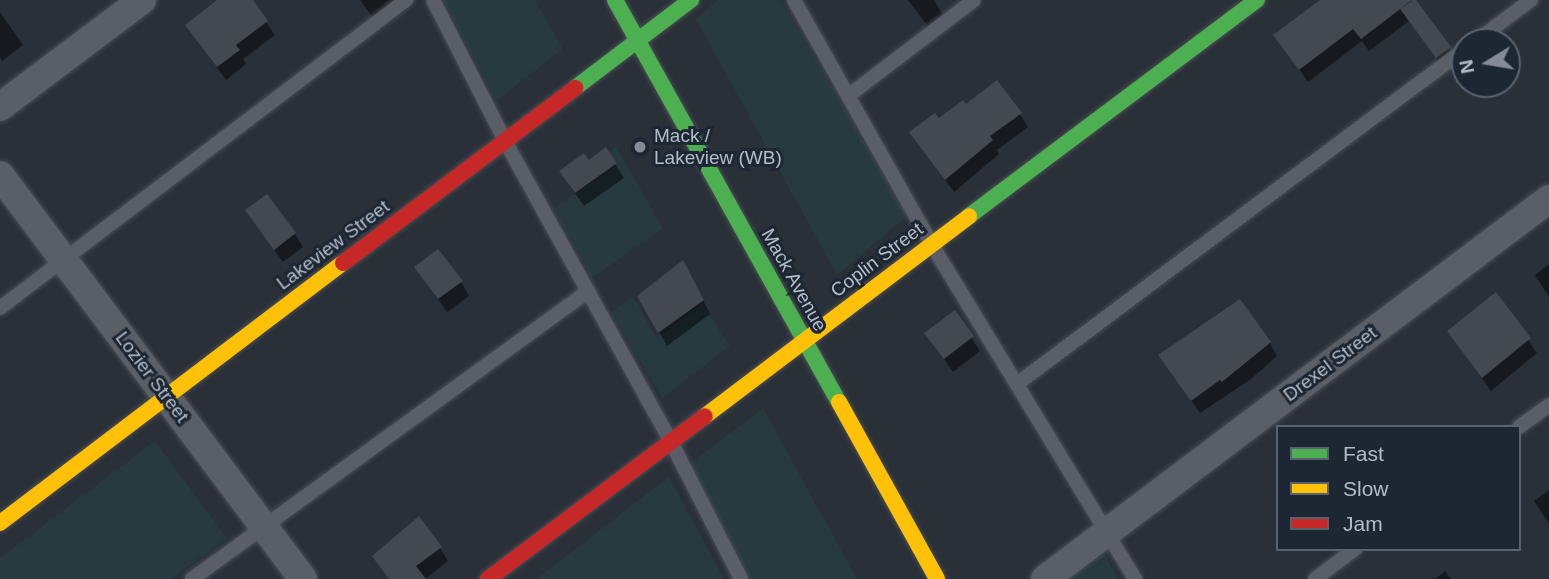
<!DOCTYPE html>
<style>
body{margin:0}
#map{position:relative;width:1549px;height:579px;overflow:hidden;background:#2a3038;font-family:Helvetica,sans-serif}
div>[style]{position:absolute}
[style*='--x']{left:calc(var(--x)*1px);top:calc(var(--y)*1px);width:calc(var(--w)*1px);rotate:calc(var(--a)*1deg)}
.green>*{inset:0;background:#273a3e}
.shadow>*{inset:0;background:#0007}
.building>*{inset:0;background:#444950}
.roads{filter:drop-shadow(0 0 2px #484c53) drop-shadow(0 0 2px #484c53)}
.lane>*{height:14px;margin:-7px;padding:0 7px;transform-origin:7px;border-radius:7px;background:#5a5e66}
.street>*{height:28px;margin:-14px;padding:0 14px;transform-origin:14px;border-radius:14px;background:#5a5e66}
.fast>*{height:16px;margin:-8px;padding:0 8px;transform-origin:8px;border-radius:8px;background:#4caf50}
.slow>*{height:16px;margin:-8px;padding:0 8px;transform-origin:8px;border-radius:8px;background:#ffc107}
.jam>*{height:16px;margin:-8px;padding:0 8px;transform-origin:8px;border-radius:8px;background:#c62828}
.dots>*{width:19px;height:19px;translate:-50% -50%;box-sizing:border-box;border:4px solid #1d2633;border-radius:50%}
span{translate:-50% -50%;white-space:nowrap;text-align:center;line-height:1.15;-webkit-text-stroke:6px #1d2633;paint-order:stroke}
.poi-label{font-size:19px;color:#b4bcc9}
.left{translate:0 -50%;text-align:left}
.street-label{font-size:19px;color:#b4bcc9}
.legend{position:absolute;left:1276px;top:425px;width:245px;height:126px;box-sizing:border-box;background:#1d2633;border:2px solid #59626f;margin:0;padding:9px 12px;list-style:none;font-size:21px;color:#b4bcc9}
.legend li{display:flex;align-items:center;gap:14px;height:35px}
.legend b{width:35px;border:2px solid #59626f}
.north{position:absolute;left:1451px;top:28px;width:70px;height:70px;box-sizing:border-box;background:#1d2633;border:2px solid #59626f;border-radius:50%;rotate:259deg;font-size:19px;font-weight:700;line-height:28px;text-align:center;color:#b4bcc9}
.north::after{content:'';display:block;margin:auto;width:24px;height:32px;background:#848b96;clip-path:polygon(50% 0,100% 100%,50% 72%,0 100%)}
</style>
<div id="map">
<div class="green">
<div style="clip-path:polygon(443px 0,535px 0,563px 49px,497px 100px)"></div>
<div style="clip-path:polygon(718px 0,781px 0,907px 216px,837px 275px,696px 19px)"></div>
<div style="clip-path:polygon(616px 147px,663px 228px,592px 278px,554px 208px,619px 164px,609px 151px)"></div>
<div style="clip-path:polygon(633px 297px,656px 338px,703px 305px,730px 346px,662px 398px,611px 312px)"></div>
<div style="clip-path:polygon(763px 408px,857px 579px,750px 579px,689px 464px)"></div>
<div style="clip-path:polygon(155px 441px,227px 538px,171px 579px,0 579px,0 558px)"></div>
<div style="clip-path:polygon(669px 477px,724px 579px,536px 579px)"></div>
<div style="clip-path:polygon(1103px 552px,1118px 579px,1069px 579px)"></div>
</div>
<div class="shadow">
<div style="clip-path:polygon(220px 0,251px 0,275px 35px,243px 59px,246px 64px,226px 80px,187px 25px)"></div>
<div style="clip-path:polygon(360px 0,403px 0,408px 8px,381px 29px)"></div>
<div style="clip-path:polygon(908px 0,934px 0,944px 17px,930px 29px)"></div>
<div style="clip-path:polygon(1322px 0,1410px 0,1453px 54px,1440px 63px,1409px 21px,1369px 51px,1362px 41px,1308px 82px,1276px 36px)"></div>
<div style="clip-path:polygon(0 12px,23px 45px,2px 61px,0 58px)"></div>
<div style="clip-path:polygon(966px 106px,1020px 114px,1028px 127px,997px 150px,999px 154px,954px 192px,911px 133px)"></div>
<div style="clip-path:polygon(606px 150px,624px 178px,584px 206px,569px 185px,588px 162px)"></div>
<div style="clip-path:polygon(247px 211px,295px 234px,303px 247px,283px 262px)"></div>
<div style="clip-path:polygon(1549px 264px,1549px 297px,1535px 275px)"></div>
<div style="clip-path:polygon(416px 268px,461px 282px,469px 296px,447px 312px)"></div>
<div style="clip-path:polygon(690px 275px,710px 314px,667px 346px,639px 296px)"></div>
<div style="clip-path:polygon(1496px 294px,1537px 353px,1491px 391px,1449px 332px)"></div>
<div style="clip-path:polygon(954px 313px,980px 351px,953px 372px,927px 334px)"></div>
<div style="clip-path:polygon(1270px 343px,1277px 356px,1251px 379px,1200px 413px,1160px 356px)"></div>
<div style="clip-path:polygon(1549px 490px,1549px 524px,1534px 501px)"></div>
<div style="clip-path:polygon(440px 548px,448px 561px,425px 579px,389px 579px,374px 556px)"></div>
<div style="clip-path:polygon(1445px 571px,1451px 579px,1435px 579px)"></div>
</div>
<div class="building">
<div style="clip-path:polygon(217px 0,253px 0,268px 21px,236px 45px,240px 50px,217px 67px,185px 25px)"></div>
<div style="clip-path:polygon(1320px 0,1412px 0,1361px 39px,1353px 29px,1299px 70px,1273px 35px)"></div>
<div style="clip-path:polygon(1413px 0,1416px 0,1451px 47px,1436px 58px,1400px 9px)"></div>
<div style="clip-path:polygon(997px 80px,1022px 113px,990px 136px,993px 140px,945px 180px,909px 132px,935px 113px,939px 118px,963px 100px,966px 104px)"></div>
<div style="clip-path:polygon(606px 147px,617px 163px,575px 193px,559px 171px,584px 153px,589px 160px)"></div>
<div style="clip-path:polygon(267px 194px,296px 233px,274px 250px,245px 210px)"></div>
<div style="clip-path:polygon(438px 249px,463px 281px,438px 299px,414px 267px)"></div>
<div style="clip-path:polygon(683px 260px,704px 300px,658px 333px,637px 296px)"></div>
<div style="clip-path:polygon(1496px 292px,1531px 338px,1482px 378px,1447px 331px)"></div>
<div style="clip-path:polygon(1240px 299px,1271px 342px,1222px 382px,1220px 380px,1191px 401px,1158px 355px)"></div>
<div style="clip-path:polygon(955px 310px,974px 336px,944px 359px,924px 333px)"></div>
<div style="clip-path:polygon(419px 516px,442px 547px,416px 566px,426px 579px,389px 579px,372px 556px)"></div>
</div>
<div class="roads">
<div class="lane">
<div style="--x:433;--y:0;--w:158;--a:62.9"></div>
<div style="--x:505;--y:141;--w:344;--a:61.1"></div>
<div style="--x:671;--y:442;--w:154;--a:62.9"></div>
<div style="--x:794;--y:0;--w:281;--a:60.6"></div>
<div style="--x:932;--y:245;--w:391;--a:58.7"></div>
<div style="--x:1475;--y:42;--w:70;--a:-36.9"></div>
<div style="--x:848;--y:96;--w:158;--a:-37.3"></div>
<div style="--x:0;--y:308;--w:510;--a:-37.18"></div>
<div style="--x:1017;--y:384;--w:559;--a:-36.79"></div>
<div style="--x:1519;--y:427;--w:37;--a:-36"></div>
<div style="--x:192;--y:579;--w:490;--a:-36"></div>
<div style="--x:1315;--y:579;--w:50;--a:-36.9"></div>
</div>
<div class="street">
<div style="--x:0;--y:107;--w:178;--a:-37"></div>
<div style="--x:0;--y:175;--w:505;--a:53.13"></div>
<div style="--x:1045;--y:579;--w:631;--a:-37.02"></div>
</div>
<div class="fast">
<div style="--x:615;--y:0;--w:460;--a:60.9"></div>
<div style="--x:575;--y:88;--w:146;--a:-37.2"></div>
<div style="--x:969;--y:216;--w:360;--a:-36.9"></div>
</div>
<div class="slow">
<div style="--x:839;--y:402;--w:202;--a:61"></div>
<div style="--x:705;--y:416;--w:331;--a:-37.1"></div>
<div style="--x:0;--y:523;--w:430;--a:-37.2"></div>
</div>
<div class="jam">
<div style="--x:343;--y:263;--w:291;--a:-37"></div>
<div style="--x:488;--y:579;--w:271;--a:-36.9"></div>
</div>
</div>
<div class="dots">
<div style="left:640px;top:147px;background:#848b96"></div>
</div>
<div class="poi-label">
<span class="left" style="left:654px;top:147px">Mack /<br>Lakeview (WB)</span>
</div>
<div class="street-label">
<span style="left:333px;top:245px;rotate:-37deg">Lakeview Street</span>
<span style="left:877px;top:260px;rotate:-37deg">Coplin Street</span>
<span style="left:794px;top:280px;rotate:61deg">Mack Avenue</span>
<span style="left:1330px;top:364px;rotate:-37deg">Drexel Street</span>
<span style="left:152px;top:377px;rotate:53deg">Lozier Street</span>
</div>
<ul class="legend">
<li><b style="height:9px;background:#4caf50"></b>Fast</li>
<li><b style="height:9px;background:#ffc107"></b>Slow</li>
<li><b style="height:9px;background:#c62828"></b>Jam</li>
</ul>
<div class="north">N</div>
</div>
